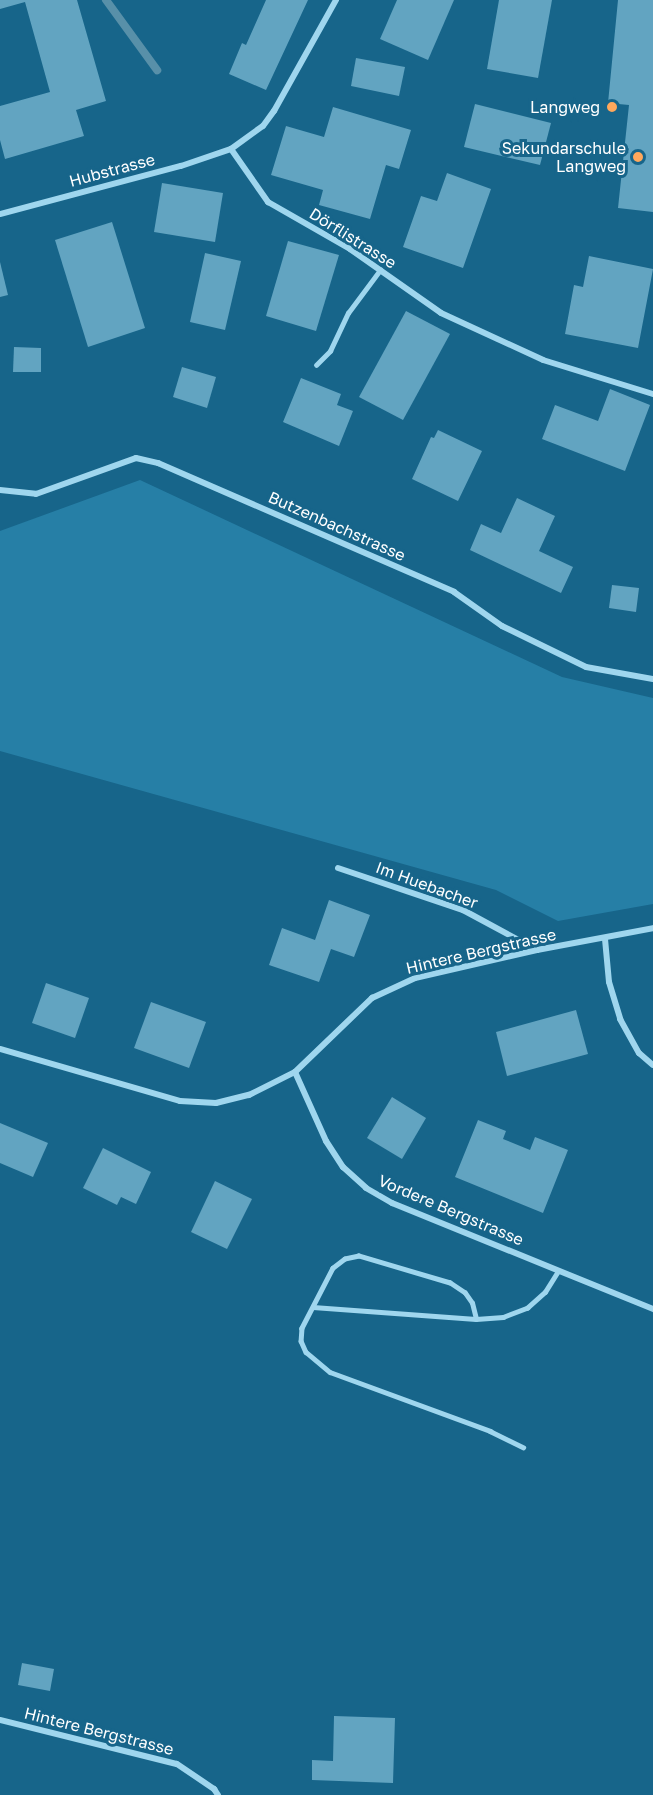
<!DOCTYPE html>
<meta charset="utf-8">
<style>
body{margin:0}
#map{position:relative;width:653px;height:1795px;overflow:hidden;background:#17658a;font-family:"Golos Text",sans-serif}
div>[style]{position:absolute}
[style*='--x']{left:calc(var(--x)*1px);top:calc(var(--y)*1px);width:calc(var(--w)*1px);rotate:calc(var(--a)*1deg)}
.green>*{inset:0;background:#267fa6}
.stream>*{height:8px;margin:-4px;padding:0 4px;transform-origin:4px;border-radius:4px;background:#5890a9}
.building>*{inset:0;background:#62a4c1}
.service>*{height:4.5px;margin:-2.25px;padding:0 2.25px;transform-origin:2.25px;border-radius:2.25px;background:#9fd6ee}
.minor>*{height:6px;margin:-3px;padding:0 3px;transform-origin:3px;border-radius:3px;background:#9fd6ee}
.dots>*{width:16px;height:16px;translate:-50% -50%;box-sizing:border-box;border:3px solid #17658a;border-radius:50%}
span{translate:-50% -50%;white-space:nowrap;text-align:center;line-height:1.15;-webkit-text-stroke:6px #17658a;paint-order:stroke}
.poi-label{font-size:16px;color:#fff}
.right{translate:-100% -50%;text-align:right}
.street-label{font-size:16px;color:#fff}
</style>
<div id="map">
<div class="green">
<div style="clip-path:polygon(140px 480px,562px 677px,653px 698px,653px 904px,558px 921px,496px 890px,0 751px,0 531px)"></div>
</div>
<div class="stream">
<div style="--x:106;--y:0;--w:87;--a:53.9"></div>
</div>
<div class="building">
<div style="clip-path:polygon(0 0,77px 0,106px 101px,76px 110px,84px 136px,5px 159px,0 140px,0 106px,50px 92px,25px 2px,0 9px)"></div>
<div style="clip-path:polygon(266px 0,308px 0,266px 90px,229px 74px,242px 43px,246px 45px)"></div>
<div style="clip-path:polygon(397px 0,454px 0,428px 60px,380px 39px)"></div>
<div style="clip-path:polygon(499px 0,552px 0,538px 78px,487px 69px)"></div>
<div style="clip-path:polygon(618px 0,653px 0,653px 212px,618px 208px,629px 105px,608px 103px)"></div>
<div style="clip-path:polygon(356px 58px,405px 67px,399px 96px,351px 86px)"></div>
<div style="clip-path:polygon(475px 104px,551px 123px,540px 165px,464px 147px)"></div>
<div style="clip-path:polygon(333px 107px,411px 130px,399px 169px,386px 165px,370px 219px,319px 205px,323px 190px,271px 175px,286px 126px,324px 137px)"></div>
<div style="clip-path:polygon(447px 173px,491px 189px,463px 268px,403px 247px,421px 196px,437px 201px)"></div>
<div style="clip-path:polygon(162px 183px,223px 193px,215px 242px,154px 232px)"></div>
<div style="clip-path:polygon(112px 222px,145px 328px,88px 347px,55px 240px)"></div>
<div style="clip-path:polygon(288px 241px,339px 255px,316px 331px,266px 316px)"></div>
<div style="clip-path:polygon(205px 253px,241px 261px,225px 330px,190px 322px)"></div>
<div style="clip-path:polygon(589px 256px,653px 269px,638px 348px,565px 334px,574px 285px,583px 287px)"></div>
<div style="clip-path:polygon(0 262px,8px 295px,0 297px)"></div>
<div style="clip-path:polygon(406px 311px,450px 334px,403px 420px,359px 397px)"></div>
<div style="clip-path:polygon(14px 347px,41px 348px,41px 372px,13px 372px)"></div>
<div style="clip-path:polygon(182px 367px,216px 377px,207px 408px,173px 397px)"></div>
<div style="clip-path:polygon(301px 378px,341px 394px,337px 405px,353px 411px,339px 446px,283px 422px)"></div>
<div style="clip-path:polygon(610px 389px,650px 405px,625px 471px,542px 439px,555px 405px,598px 421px)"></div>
<div style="clip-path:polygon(438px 430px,482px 451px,458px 501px,412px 479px,431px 437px,434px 438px)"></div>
<div style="clip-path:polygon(517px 498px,555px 516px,539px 551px,573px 567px,561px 593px,470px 550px,481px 524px,501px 533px)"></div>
<div style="clip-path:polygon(612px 585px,639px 588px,636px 612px,609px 608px)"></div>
<div style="clip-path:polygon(329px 900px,370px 915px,354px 957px,331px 949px,319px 982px,269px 965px,282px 928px,315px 940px)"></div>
<div style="clip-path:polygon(46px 983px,89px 998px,75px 1038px,32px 1023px)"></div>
<div style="clip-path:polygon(151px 1002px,206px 1022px,189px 1068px,134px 1048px)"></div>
<div style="clip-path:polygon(576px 1010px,588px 1054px,507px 1076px,496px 1032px)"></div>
<div style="clip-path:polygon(392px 1097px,426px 1118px,402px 1159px,367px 1138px)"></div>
<div style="clip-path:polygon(478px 1120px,506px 1131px,503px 1139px,530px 1150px,535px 1137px,568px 1150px,543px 1213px,455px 1177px)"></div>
<div style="clip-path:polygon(0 1123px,48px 1143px,33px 1177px,0 1163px)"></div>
<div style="clip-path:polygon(103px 1148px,151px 1172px,136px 1204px,121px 1197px,117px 1205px,83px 1188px)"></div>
<div style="clip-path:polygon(215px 1181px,252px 1199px,227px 1249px,191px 1232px)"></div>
<div style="clip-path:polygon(22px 1663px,54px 1669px,50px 1691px,18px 1685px)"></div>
<div style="clip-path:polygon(334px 1716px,395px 1718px,393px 1783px,312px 1780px,312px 1760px,333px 1761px)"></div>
</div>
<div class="service">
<div style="--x:316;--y:365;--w:20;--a:-45"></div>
<div style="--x:330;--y:351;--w:42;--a:-64.7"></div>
<div style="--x:348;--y:313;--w:54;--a:-53.3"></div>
<div style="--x:313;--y:1307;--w:163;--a:4.2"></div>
<div style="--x:476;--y:1319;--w:27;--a:-4"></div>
<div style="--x:503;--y:1317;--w:26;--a:-21"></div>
<div style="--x:527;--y:1308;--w:24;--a:-42"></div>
<div style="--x:545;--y:1292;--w:25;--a:-58"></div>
<div style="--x:476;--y:1319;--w:16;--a:-104"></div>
<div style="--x:472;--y:1303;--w:12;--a:-125"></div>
<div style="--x:465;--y:1293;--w:18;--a:-146"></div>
<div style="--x:450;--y:1283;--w:95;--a:-163.5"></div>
<div style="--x:359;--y:1256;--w:14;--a:168"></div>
<div style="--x:345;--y:1259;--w:15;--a:143"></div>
<div style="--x:333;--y:1268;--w:68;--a:117.3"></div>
<div style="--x:302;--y:1328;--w:13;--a:94"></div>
<div style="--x:301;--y:1341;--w:12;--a:66"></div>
<div style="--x:306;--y:1352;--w:31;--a:40"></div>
<div style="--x:330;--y:1372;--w:171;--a:20.2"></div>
<div style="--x:490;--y:1431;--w:37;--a:26"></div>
</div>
<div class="minor">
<div style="--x:231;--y:149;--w:65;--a:55.1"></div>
<div style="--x:268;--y:202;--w:95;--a:29.8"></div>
<div style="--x:350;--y:249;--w:111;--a:35.1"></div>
<div style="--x:441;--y:313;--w:112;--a:24.7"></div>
<div style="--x:543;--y:360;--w:115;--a:17.2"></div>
<div style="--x:0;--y:214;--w:187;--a:-14.9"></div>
<div style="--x:181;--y:166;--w:53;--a:-18.8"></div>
<div style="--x:231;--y:149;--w:39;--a:-36"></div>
<div style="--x:263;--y:126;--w:19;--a:-54"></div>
<div style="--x:274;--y:111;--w:127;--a:-60.8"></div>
<div style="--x:0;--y:490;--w:36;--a:6"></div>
<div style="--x:36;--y:494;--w:106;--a:-19.8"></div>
<div style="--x:136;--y:458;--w:23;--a:13"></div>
<div style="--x:158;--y:463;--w:323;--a:23.5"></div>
<div style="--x:454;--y:592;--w:59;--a:35.3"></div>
<div style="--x:502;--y:626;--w:93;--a:26"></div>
<div style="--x:586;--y:667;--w:68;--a:10.2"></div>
<div style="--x:338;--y:868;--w:132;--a:18.6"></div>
<div style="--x:463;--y:910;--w:84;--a:28.4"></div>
<div style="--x:605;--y:939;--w:43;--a:84.7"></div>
<div style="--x:609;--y:982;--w:39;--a:73"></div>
<div style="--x:620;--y:1019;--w:39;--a:61"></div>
<div style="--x:639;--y:1053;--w:18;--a:41"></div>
<div style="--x:0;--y:1049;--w:187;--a:16.1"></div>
<div style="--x:180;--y:1101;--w:36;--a:3"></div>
<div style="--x:216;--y:1103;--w:34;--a:-14"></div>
<div style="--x:249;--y:1095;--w:51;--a:-26.6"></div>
<div style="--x:295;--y:1072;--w:107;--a:-43.9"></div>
<div style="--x:372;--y:998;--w:47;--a:-24.9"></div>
<div style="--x:415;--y:978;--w:125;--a:-12.9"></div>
<div style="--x:537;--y:950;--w:118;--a:-10.7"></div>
<div style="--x:295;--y:1072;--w:76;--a:65.8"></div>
<div style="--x:326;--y:1141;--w:31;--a:57"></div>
<div style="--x:343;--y:1167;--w:31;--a:42"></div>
<div style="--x:366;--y:1188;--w:30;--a:30"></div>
<div style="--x:392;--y:1203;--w:282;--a:22.1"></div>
<div style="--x:0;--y:1720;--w:182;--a:14"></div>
<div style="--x:177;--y:1764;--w:45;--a:34"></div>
<div style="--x:214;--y:1789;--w:7;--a:56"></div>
</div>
<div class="dots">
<div style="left:612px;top:107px;background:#ffa85c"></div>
<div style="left:638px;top:157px;background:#ffa85c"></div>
</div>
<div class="poi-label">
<span class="right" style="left:600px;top:107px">Langweg</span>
<span class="right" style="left:626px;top:157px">Sekundarschule<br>Langweg</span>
</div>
<div class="street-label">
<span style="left:112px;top:170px;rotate:-15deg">Hubstrasse</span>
<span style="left:353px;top:238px;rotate:32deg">Dörflistrasse</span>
<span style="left:337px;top:526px;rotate:24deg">Butzenbachstrasse</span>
<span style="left:427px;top:885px;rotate:20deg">Im Huebacher</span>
<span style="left:481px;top:951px;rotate:-13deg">Hintere Bergstrasse</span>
<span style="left:451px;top:1210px;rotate:23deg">Vordere Bergstrasse</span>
<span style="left:99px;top:1731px;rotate:14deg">Hintere Bergstrasse</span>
</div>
</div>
